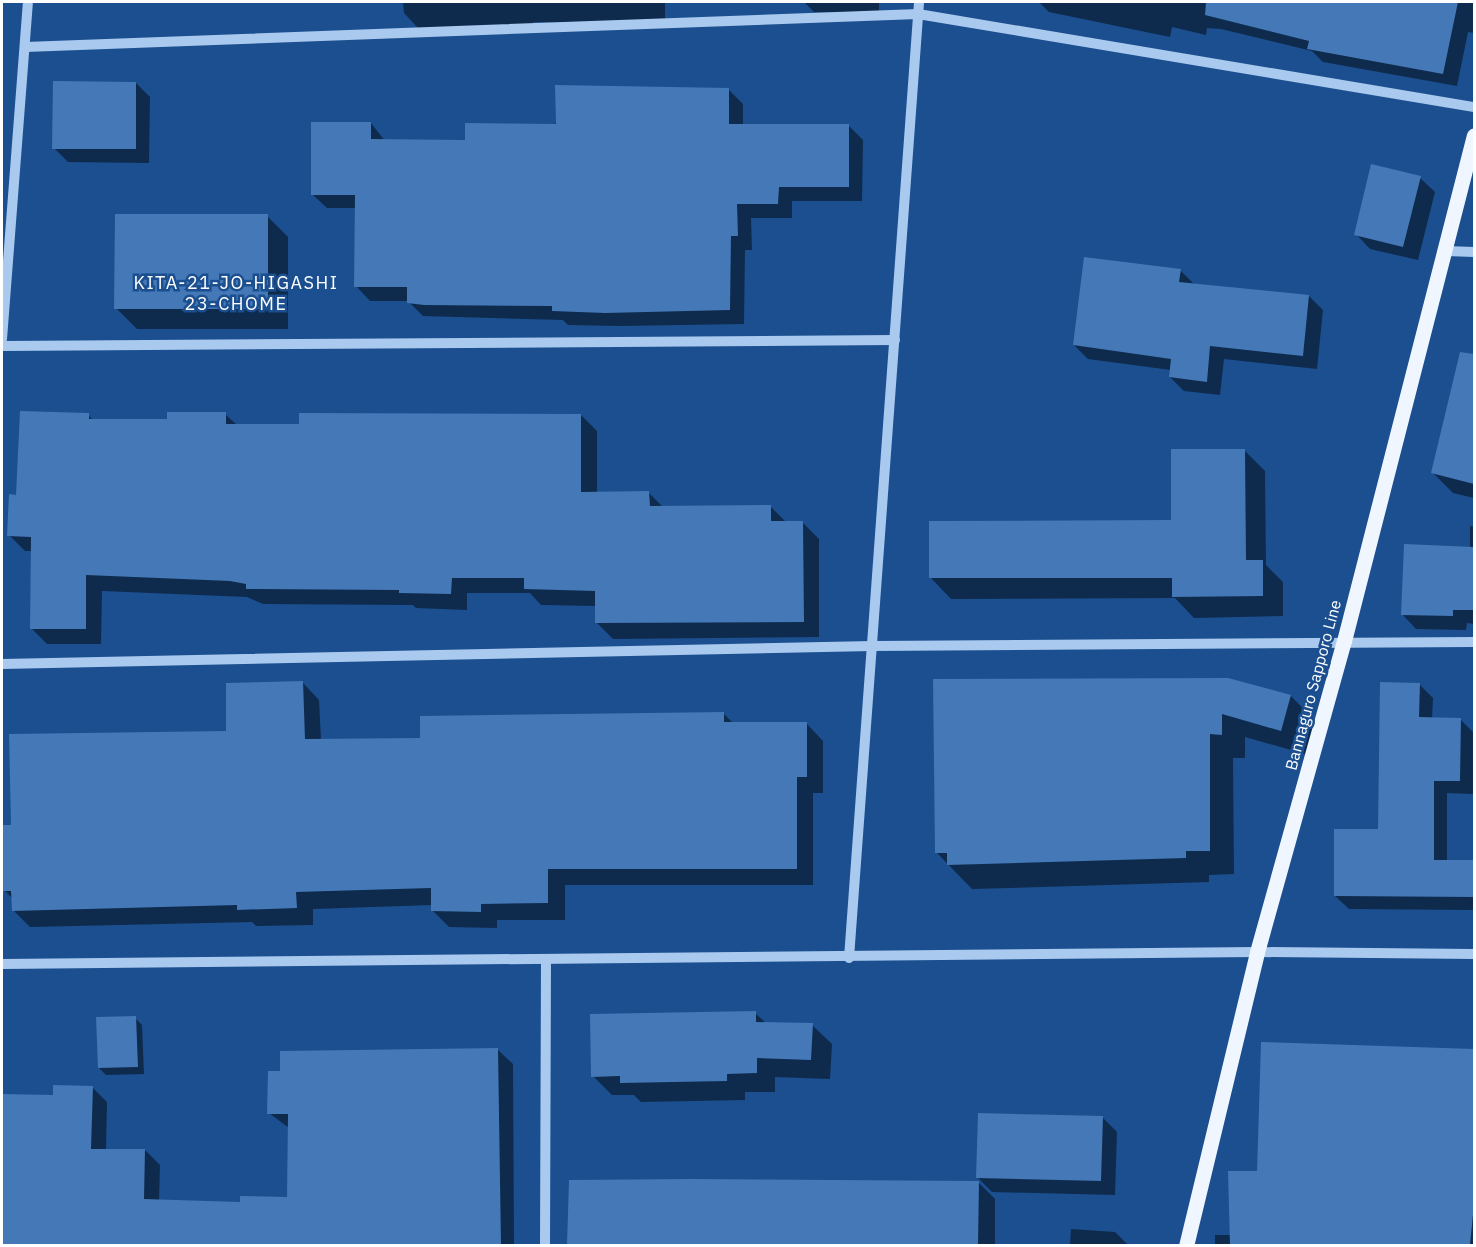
<!DOCTYPE html>
<style>
body{margin:0}
#map{position:relative;width:1476px;height:1247px;overflow:hidden;background:#1b4f8f;font-family:"IBM Plex Sans",sans-serif}
div>[style]{position:absolute}
[style*='--x']{left:calc(var(--x)*1px);top:calc(var(--y)*1px);width:calc(var(--w)*1px);rotate:calc(var(--a)*1deg)}
.shadow>*{inset:0;background:#0007}
.building>*{inset:0;background:#4478b7}
.minor>*{height:10px;margin:-5px;padding:0 5px;transform-origin:5px;border-radius:5px;background:#a9c9ee}
.major>*{height:15px;margin:-7.5px;padding:0 7.5px;transform-origin:7.5px;border-radius:7.5px;background:#f0f6ff}
span{translate:-50% -50%;white-space:nowrap;text-align:center;line-height:1.15;-webkit-text-stroke:5px #1b4f8f;paint-order:stroke}
.street-label{font-size:16px;color:#fff}
.neighbourhood-label{font-size:18px;color:#fff;letter-spacing:1.5px}
.frame{position:absolute;inset:0;border:3px solid #fff;pointer-events:none}
</style>
<div id="map">
<div class="shadow">
<div style="clip-path:polygon(403px 2px,718px 2px,665px 3px,665px 24px,533px 22px,533px 27px,419px 29px,404px 13px)"></div>
<div style="clip-path:polygon(804px 2px,879px 2px,879px 13px,814px 12px)"></div>
<div style="clip-path:polygon(1039px 2px,1474px 2px,1474px 33px,1468px 32px,1457px 86px,1323px 62px,1312px 51px,1221px 29px,1207px 28px,1206px 35px,1172px 27px,1170px 37px,1049px 12px)"></div>
<div style="clip-path:polygon(136px 83px,150px 97px,149px 163px,68px 162px,54px 148px)"></div>
<div style="clip-path:polygon(729px 90px,743px 104px,743px 125px,849px 126px,863px 140px,862px 201px,792px 201px,792px 218px,751px 218px,752px 250px,745px 250px,744px 324px,620px 326px,568px 325px,563px 320px,423px 316px,408px 301px,370px 301px,356px 286px,357px 208px,327px 208px,312px 194px,371px 123px,385px 141px,466px 141px)"></div>
<div style="clip-path:polygon(1420px 178px,1435px 192px,1418px 260px,1370px 249px,1356px 234px)"></div>
<div style="clip-path:polygon(267px 216px,288px 237px,288px 329px,137px 329px,116px 308px)"></div>
<div style="clip-path:polygon(1180px 270px,1195px 285px,1309px 296px,1323px 310px,1317px 369px,1224px 359px,1220px 395px,1184px 391px,1170px 377px,1171px 370px,1088px 359px,1074px 345px)"></div>
<div style="clip-path:polygon(1461px 354px,1474px 357px,1474px 498px,1453px 493px,1433px 473px)"></div>
<div style="clip-path:polygon(225px 414px,238px 426px,581px 415px,597px 431px,597px 493px,649px 493px,663px 507px,770px 506px,787px 523px,803px 523px,819px 539px,819px 637px,613px 639px,597px 623px,597px 606px,541px 605px,530px 593px,467px 593px,467px 610px,416px 608px,413px 605px,263px 604px,247px 597px,102px 591px,101px 644px,47px 644px,31px 628px,32px 551px,25px 551px,9px 535px,17px 496px,88px 415px,94px 421px,168px 421px)"></div>
<div style="clip-path:polygon(1244px 450px,1265px 471px,1266px 565px,1283px 582px,1283px 616px,1194px 618px,1175px 598px,951px 599px,931px 578px,1173px 522px)"></div>
<div style="clip-path:polygon(1470px 526px,1474px 527px,1474px 624px,1467px 623px,1466px 630px,1416px 629px,1402px 614px,1470px 548px)"></div>
<div style="clip-path:polygon(935px 681px,1291px 696px,1315px 721px,1305px 754px,1245px 737px,1245px 758px,1233px 758px,1234px 874px,1209px 875px,1209px 882px,972px 889px,936px 852px)"></div>
<div style="clip-path:polygon(303px 683px,319px 700px,321px 740px,421px 740px,723px 713px,733px 723px,807px 724px,823px 741px,823px 793px,813px 793px,813px 885px,565px 885px,565px 920px,497px 920px,497px 928px,449px 927px,432px 910px,432px 905px,313px 909px,313px 925px,256px 926px,252px 922px,30px 927px,13px 910px,13px 899px,5px 891px,12px 827px,227px 733px)"></div>
<div style="clip-path:polygon(1419px 684px,1433px 698px,1432px 719px,1460px 719px,1474px 733px,1473px 794px,1447px 793px,1447px 862px,1474px 862px,1474px 910px,1349px 909px,1335px 896px,1379px 831px)"></div>
<div style="clip-path:polygon(755px 1013px,766px 1023px,812px 1025px,832px 1044px,830px 1079px,775px 1077px,775px 1092px,745px 1092px,745px 1100px,641px 1102px,634px 1095px,612px 1095px,593px 1076px)"></div>
<div style="clip-path:polygon(135px 1018px,142px 1025px,144px 1074px,106px 1075px,99px 1068px)"></div>
<div style="clip-path:polygon(1263px 1044px,1474px 1050px,1474px 1246px,1215px 1246px,1215px 1235px,1231px 1235px,1258px 1172px)"></div>
<div style="clip-path:polygon(497px 1049px,513px 1064px,514px 1246px,2px 1246px,2px 1095px,54px 1096px,92px 1087px,107px 1102px,106px 1150px,145px 1150px,160px 1165px,159px 1201px,241px 1204px,289px 1198px,289px 1128px,269px 1113px)"></div>
<div style="clip-path:polygon(1103px 1118px,1117px 1132px,1115px 1195px,992px 1192px,978px 1178px)"></div>
<div style="clip-path:polygon(570px 1181px,978px 1182px,995px 1199px,995px 1246px,569px 1246px)"></div>
<div style="clip-path:polygon(1071px 1229px,1115px 1232px,1129px 1246px,1070px 1246px)"></div>
</div>
<div class="building">
<div style="clip-path:polygon(1206px 2px,1458px 2px,1443px 74px,1307px 49px,1309px 41px,1205px 15px)"></div>
<div style="clip-path:polygon(53px 81px,136px 82px,136px 149px,52px 149px)"></div>
<div style="clip-path:polygon(555px 85px,729px 88px,729px 124px,849px 124px,849px 187px,779px 187px,778px 204px,737px 204px,738px 236px,731px 236px,730px 310px,605px 313px,552px 311px,552px 306px,424px 305px,407px 303px,407px 287px,354px 287px,355px 195px,311px 195px,311px 122px,371px 122px,371px 139px,465px 140px,465px 123px,556px 124px)"></div>
<div style="clip-path:polygon(1371px 164px,1421px 176px,1403px 247px,1354px 235px)"></div>
<div style="clip-path:polygon(115px 214px,268px 214px,268px 309px,114px 309px)"></div>
<div style="clip-path:polygon(1084px 257px,1181px 269px,1179px 282px,1309px 295px,1303px 356px,1210px 346px,1207px 382px,1169px 377px,1171px 359px,1073px 345px)"></div>
<div style="clip-path:polygon(1460px 352px,1474px 354px,1474px 484px,1431px 473px)"></div>
<div style="clip-path:polygon(20px 411px,89px 413px,89px 419px,167px 419px,167px 412px,226px 412px,226px 424px,299px 424px,299px 413px,581px 414px,581px 492px,649px 491px,650px 506px,771px 505px,771px 521px,803px 521px,804px 622px,595px 623px,595px 591px,524px 589px,524px 578px,452px 578px,451px 594px,399px 593px,399px 590px,246px 589px,246px 584px,230px 581px,86px 575px,86px 629px,30px 629px,31px 537px,7px 536px,9px 494px,16px 495px)"></div>
<div style="clip-path:polygon(1171px 449px,1245px 449px,1246px 560px,1263px 560px,1263px 596px,1172px 597px,1172px 578px,929px 578px,929px 521px,1171px 520px)"></div>
<div style="clip-path:polygon(1404px 544px,1474px 547px,1474px 610px,1453px 610px,1453px 616px,1401px 615px)"></div>
<div style="clip-path:polygon(1228px 678px,1291px 695px,1281px 731px,1222px 714px,1222px 735px,1210px 734px,1210px 851px,1186px 851px,1186px 858px,947px 865px,947px 853px,935px 853px,933px 679px)"></div>
<div style="clip-path:polygon(303px 681px,305px 739px,420px 738px,420px 716px,724px 712px,724px 722px,807px 722px,807px 777px,797px 777px,797px 869px,548px 869px,548px 903px,481px 904px,481px 912px,431px 911px,431px 888px,296px 892px,297px 908px,237px 910px,237px 905px,12px 911px,11px 891px,3px 891px,2px 825px,11px 825px,9px 734px,226px 731px,226px 683px)"></div>
<div style="clip-path:polygon(1380px 682px,1420px 683px,1419px 717px,1461px 718px,1460px 781px,1434px 781px,1434px 860px,1474px 860px,1474px 897px,1334px 896px,1334px 829px,1378px 829px)"></div>
<div style="clip-path:polygon(756px 1011px,756px 1022px,813px 1023px,811px 1060px,757px 1058px,757px 1073px,727px 1074px,727px 1081px,620px 1083px,620px 1076px,591px 1077px,590px 1014px)"></div>
<div style="clip-path:polygon(136px 1016px,138px 1067px,98px 1068px,96px 1017px)"></div>
<div style="clip-path:polygon(1261px 1042px,1474px 1049px,1474px 1204px,1470px 1245px,1230px 1245px,1228px 1171px,1257px 1171px)"></div>
<div style="clip-path:polygon(498px 1048px,501px 1245px,2px 1245px,2px 1094px,53px 1095px,53px 1085px,93px 1086px,91px 1149px,145px 1149px,144px 1199px,240px 1202px,240px 1196px,287px 1197px,288px 1114px,267px 1114px,268px 1071px,280px 1071px,280px 1051px)"></div>
<div style="clip-path:polygon(978px 1113px,1103px 1116px,1101px 1181px,976px 1178px)"></div>
<div style="clip-path:polygon(690px 1179px,979px 1181px,978px 1245px,567px 1245px,569px 1180px)"></div>
</div>
<div class="minor">
<div style="--x:25;--y:47;--w:894;--a:-2.12"></div>
<div style="--x:918;--y:14;--w:564;--a:9.5"></div>
<div style="--x:1446;--y:251;--w:28;--a:2"></div>
<div style="--x:2;--y:339;--w:338;--a:-85.6"></div>
<div style="--x:2;--y:346;--w:893;--a:-0.38"></div>
<div style="--x:2;--y:664;--w:871;--a:-1.18"></div>
<div style="--x:873;--y:646;--w:601;--a:-0.38"></div>
<div style="--x:849;--y:958;--w:959;--a:-85.81"></div>
<div style="--x:2;--y:964;--w:1255;--a:-0.55"></div>
<div style="--x:1257;--y:952;--w:217;--a:0.5"></div>
<div style="--x:545;--y:1246;--w:286;--a:-89.8"></div>
</div>
<div class="major">
<div style="--x:1186;--y:1246;--w:302;--a:-76.4"></div>
<div style="--x:1257;--y:952;--w:323;--a:-74.4"></div>
<div style="--x:1344;--y:641;--w:522;--a:-75.59"></div>
</div>
<div class="street-label">
<span style="left:1313px;top:685px;rotate:-75deg">Bannaguro Sapporo Line</span>
</div>
<div class="neighbourhood-label">
<span style="left:236px;top:294px">KITA-21-JO-HIGASHI<br>23-CHOME</span>
</div>
<div class="frame"></div>
</div>
